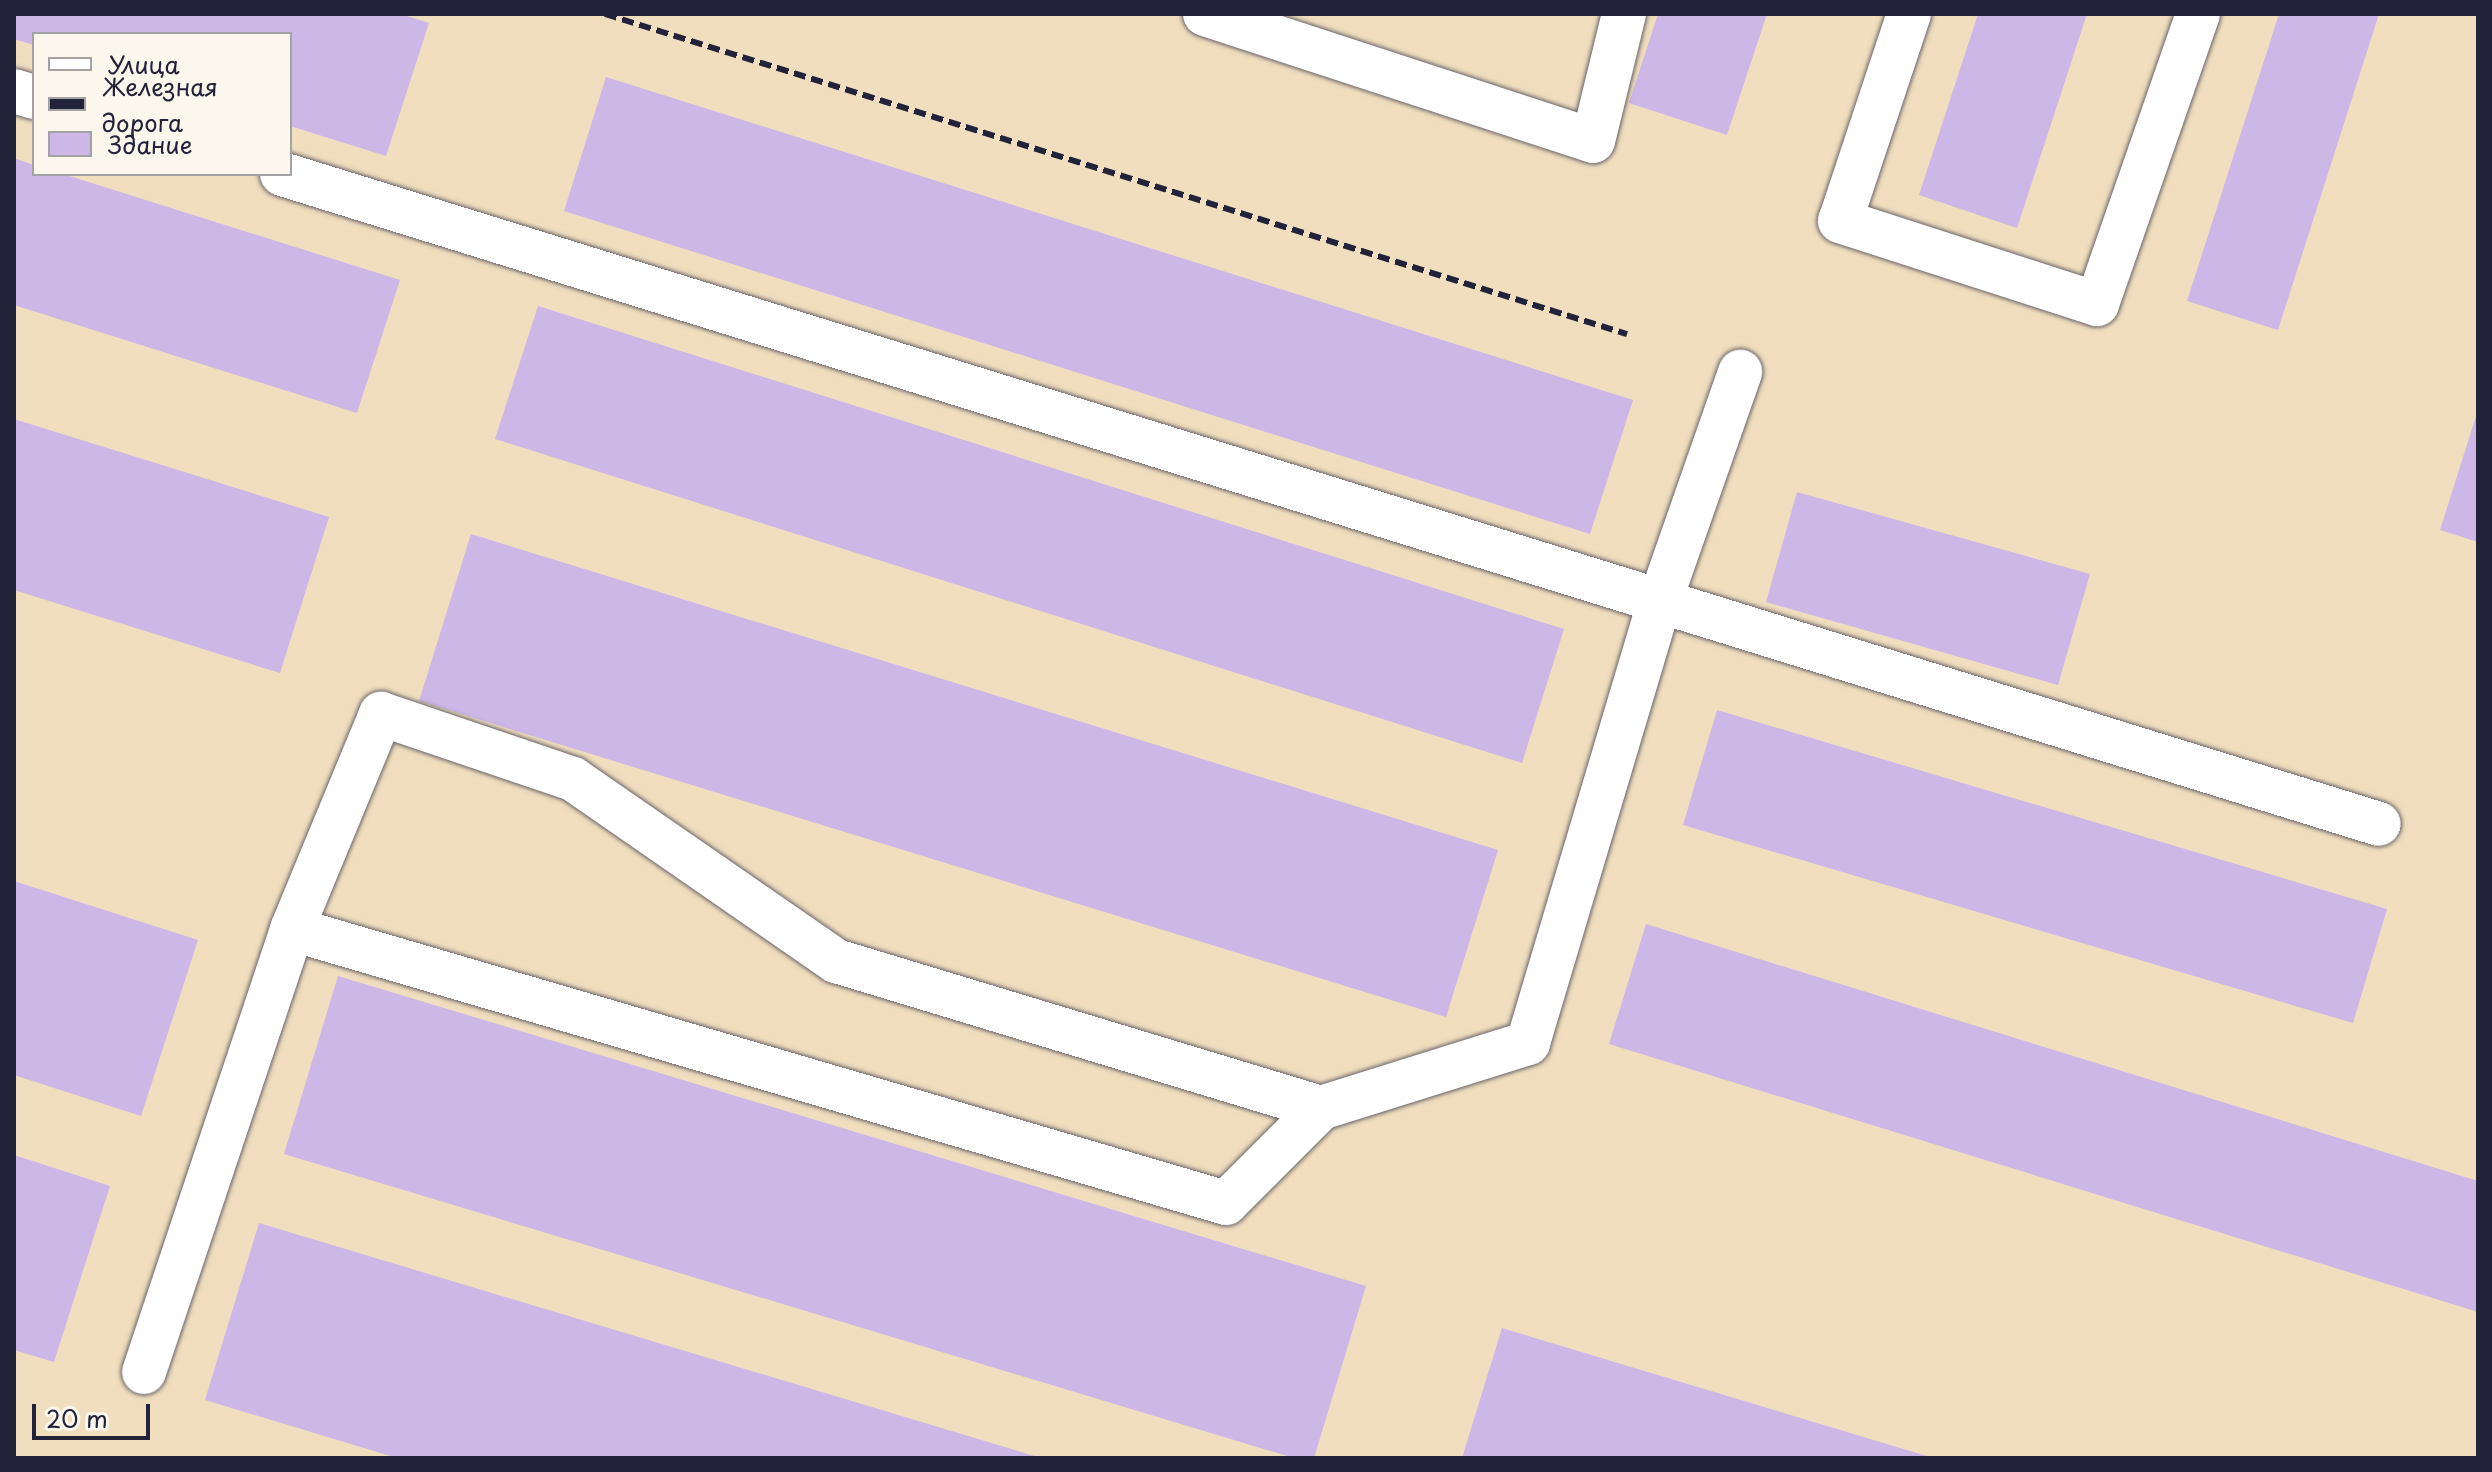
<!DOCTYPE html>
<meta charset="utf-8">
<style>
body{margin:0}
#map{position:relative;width:2492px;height:1472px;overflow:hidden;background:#f0debe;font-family:"Playpen Sans",sans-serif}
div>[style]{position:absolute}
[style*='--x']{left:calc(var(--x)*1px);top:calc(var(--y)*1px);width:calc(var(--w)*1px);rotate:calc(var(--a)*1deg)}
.building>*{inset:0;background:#cdb7e7}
.roads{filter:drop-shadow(0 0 2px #6a6469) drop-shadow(0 0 2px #6a6469)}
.minor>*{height:44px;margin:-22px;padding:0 22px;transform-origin:22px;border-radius:22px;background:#fff}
.rail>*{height:6px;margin-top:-3px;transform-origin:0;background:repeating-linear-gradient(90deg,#22223b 0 12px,transparent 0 18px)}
span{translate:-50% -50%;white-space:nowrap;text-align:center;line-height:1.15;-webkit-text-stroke:6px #fbf7ec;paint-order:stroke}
.frame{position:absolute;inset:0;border:16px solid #22223b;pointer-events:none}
.legend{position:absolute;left:32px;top:32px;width:260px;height:144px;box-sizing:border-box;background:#fbf7ec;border:2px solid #a4a2a5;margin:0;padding:10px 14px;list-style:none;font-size:24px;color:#22223b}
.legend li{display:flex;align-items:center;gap:16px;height:40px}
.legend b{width:40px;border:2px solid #a4a2a5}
.scale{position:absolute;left:32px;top:1404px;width:118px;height:36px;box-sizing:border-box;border:4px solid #22223b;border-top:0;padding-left:10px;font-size:24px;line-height:28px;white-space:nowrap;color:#22223b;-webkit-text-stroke:6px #fbf7ec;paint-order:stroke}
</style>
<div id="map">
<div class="building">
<div style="clip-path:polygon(14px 14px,401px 14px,429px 23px,386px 156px,290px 126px,290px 34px,34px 34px,34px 45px,14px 39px)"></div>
<div style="clip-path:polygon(1658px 14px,1767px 14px,1727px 135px,1629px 103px)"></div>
<div style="clip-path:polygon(1978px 14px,2087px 14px,2017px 228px,1919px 195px)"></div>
<div style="clip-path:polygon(2279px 14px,2379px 14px,2278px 330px,2187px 301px)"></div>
<div style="clip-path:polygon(606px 77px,1633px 400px,1590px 534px,564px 211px)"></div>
<div style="clip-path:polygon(14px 158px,34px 165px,34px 174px,63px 174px,400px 280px,357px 413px,14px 305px)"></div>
<div style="clip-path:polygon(538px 306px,1564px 629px,1522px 763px,495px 439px)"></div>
<div style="clip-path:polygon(2477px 413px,2478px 413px,2478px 542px,2440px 530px)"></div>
<div style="clip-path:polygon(14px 419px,329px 517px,280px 673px,14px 590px)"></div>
<div style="clip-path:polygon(1797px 492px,2090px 574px,2058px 685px,1766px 602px)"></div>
<div style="clip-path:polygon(471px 534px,1498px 850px,1446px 1017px,419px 701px)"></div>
<div style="clip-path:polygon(1717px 710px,2387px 909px,2353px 1023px,1683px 825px)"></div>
<div style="clip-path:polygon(14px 881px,198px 940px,141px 1116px,14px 1075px)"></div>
<div style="clip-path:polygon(1646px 924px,2478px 1181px,2478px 1312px,1609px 1044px)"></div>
<div style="clip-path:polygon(338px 976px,1366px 1286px,1314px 1458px,1294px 1458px,284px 1154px)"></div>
<div style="clip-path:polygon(14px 1155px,110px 1186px,54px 1362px,14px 1350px)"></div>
<div style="clip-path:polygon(259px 1223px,1038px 1457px,1037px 1458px,397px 1458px,205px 1400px)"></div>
<div style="clip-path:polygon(1502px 1328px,1930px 1457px,1930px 1458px,1462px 1458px)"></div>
</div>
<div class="roads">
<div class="minor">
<div style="--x:1205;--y:14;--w:408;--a:18.1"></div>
<div style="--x:1593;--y:141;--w:131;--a:-76.3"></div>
<div style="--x:1909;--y:14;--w:218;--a:108.4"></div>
<div style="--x:1840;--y:221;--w:270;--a:17.9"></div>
<div style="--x:2097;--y:304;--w:307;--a:-70.8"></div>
<div style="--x:14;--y:91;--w:21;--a:17"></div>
<div style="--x:282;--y:174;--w:2195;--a:17.22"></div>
<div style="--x:1321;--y:1108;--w:134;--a:135"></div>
<div style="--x:1226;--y:1203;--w:973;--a:-163.65"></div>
<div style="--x:292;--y:929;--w:233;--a:-67.5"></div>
<div style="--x:381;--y:714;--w:203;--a:18.7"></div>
<div style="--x:573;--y:779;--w:320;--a:34.7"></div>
<div style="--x:836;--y:961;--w:507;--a:16.86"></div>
<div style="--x:1321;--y:1108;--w:217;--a:-17.4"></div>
<div style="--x:1528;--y:1043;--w:461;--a:-73.4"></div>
<div style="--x:1660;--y:601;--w:243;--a:-70.7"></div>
<div style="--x:144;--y:1372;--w:467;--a:-71.5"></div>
</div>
</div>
<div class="rail">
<div style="--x:605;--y:14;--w:1071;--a:17.39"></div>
</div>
<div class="frame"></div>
<ul class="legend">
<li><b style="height:10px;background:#fff"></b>Улица</li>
<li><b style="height:10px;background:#22223b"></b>Железная дорога</li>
<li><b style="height:22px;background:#cdb7e7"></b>Здание</li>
</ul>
<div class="scale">20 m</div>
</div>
